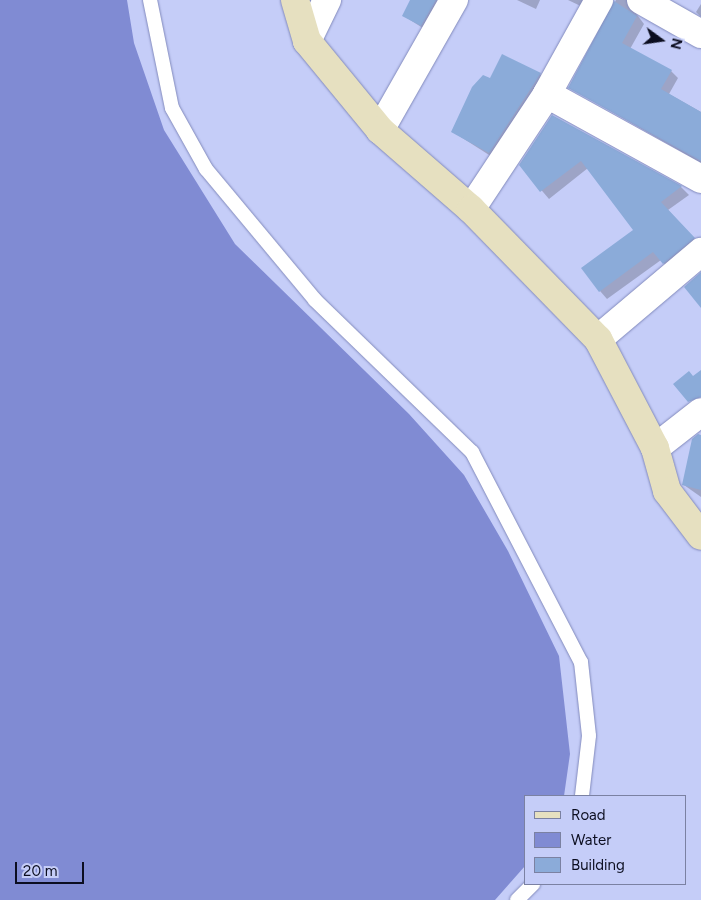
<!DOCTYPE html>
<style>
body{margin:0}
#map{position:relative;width:701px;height:900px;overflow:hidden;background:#c5cdf8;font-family:Figtree,sans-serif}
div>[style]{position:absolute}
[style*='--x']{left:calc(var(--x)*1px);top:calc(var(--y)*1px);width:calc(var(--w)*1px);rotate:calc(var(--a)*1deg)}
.water>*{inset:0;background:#808bd3}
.shadow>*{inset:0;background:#0003}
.building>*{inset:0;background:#8babd9}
.roads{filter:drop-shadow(0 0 1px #828abc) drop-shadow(0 0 1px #828abc)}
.lane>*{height:14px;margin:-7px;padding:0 7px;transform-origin:7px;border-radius:7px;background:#fff}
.street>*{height:28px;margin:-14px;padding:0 14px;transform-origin:14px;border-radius:14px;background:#fff}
.secondary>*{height:28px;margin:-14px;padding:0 14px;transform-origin:14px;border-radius:14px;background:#e6e0c0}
span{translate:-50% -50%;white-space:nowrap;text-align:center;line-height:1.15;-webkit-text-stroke:5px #c5cdf8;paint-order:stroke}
.legend{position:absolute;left:524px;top:795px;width:162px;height:90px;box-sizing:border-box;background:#c5cdf8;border:1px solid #7b81a2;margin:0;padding:6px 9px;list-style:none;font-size:15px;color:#0c0e20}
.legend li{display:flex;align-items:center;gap:10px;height:25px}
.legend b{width:25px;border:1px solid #7b81a2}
.north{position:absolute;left:636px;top:15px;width:50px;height:50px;-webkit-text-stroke:4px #c5cdf8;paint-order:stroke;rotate:104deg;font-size:14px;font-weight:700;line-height:20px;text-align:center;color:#0c0e20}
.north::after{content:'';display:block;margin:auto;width:18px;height:22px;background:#0c0e20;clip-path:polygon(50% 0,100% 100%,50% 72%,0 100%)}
.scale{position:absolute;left:15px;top:862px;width:69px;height:22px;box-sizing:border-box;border:2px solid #0c0e20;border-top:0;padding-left:6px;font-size:15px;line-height:18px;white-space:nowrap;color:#0c0e20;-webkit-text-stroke:4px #c5cdf8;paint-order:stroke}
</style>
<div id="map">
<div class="water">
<div style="clip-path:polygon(0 0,127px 0,134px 43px,164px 130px,235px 244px,409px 414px,464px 475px,508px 551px,559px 656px,570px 754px,564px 796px,525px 796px,525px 866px,495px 900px,0 900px)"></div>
</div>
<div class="shadow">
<div style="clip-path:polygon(411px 0,444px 0,429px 32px,404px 16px)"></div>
<div style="clip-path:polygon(517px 0,540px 0,536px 9px)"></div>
<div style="clip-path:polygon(568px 0,594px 0,587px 9px)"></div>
<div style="clip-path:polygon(616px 0,636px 0,632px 8px,644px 24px,630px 49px,671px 71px,678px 78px,669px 94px,701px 112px,701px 163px,570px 88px)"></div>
<div style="clip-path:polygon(701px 4px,701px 17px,696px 12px)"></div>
<div style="clip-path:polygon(540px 74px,547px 81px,497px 160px,453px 132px,490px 80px)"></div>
<div style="clip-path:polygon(552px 116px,681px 187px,689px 195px,668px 210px,701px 246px,671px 271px,661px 260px,607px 299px,600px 291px,635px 231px,588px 168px,549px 199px,520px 165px)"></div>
<div style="clip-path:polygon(701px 445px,701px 497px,684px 485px)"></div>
</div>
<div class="building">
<div style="clip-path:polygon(410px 0,436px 0,421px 26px,402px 16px)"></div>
<div style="clip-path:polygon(614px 1px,637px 16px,622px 43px,672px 70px,661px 89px,701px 112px,701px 161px,568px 88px)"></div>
<div style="clip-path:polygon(502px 54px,541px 73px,489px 153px,451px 132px,472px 87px,483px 75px,490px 78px)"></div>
<div style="clip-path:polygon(552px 115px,682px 186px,661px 202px,695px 238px,663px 264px,653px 252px,599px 292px,581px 268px,633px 230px,581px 161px,540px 192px,519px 165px)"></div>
<div style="clip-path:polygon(701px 272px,701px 308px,684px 287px)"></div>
<div style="clip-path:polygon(701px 370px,701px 397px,688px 402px,673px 384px,689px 371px,693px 376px)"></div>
<div style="clip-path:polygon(698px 434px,701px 435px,701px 490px,682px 485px,692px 439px)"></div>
</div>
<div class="roads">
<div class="lane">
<div style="--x:150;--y:0;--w:110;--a:78.5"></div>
<div style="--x:172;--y:108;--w:70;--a:60.9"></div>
<div style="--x:206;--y:169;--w:170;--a:50.2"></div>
<div style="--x:315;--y:300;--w:219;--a:44.1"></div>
<div style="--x:472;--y:452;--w:237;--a:62.6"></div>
<div style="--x:581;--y:662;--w:74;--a:83.8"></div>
<div style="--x:589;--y:736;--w:60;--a:96.7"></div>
<div style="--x:517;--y:900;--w:23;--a:-45"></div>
</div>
<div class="street">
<div style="--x:599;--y:0;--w:107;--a:119"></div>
<div style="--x:547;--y:94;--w:176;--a:28.9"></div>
<div style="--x:641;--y:0;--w:69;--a:29.5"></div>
<div style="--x:307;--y:41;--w:46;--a:-64"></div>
<div style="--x:380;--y:130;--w:150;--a:-60.4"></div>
<div style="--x:471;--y:209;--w:138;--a:-56.5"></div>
<div style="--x:598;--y:339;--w:135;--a:-40.2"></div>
<div style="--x:655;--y:448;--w:58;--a:-38"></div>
</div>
<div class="secondary">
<div style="--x:295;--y:0;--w:43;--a:73.7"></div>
<div style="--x:307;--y:41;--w:115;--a:50.6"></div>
<div style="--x:380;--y:130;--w:121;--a:41"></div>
<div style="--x:471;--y:209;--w:182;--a:45.7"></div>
<div style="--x:598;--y:339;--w:123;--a:62.4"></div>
<div style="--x:655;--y:448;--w:45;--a:74.4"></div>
<div style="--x:667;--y:491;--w:56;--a:52.9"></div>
</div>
</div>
<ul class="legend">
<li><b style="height:6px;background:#e6e0c0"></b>Road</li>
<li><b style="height:14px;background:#808bd3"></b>Water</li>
<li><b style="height:14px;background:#8babd9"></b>Building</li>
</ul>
<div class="north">N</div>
<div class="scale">20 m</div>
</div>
